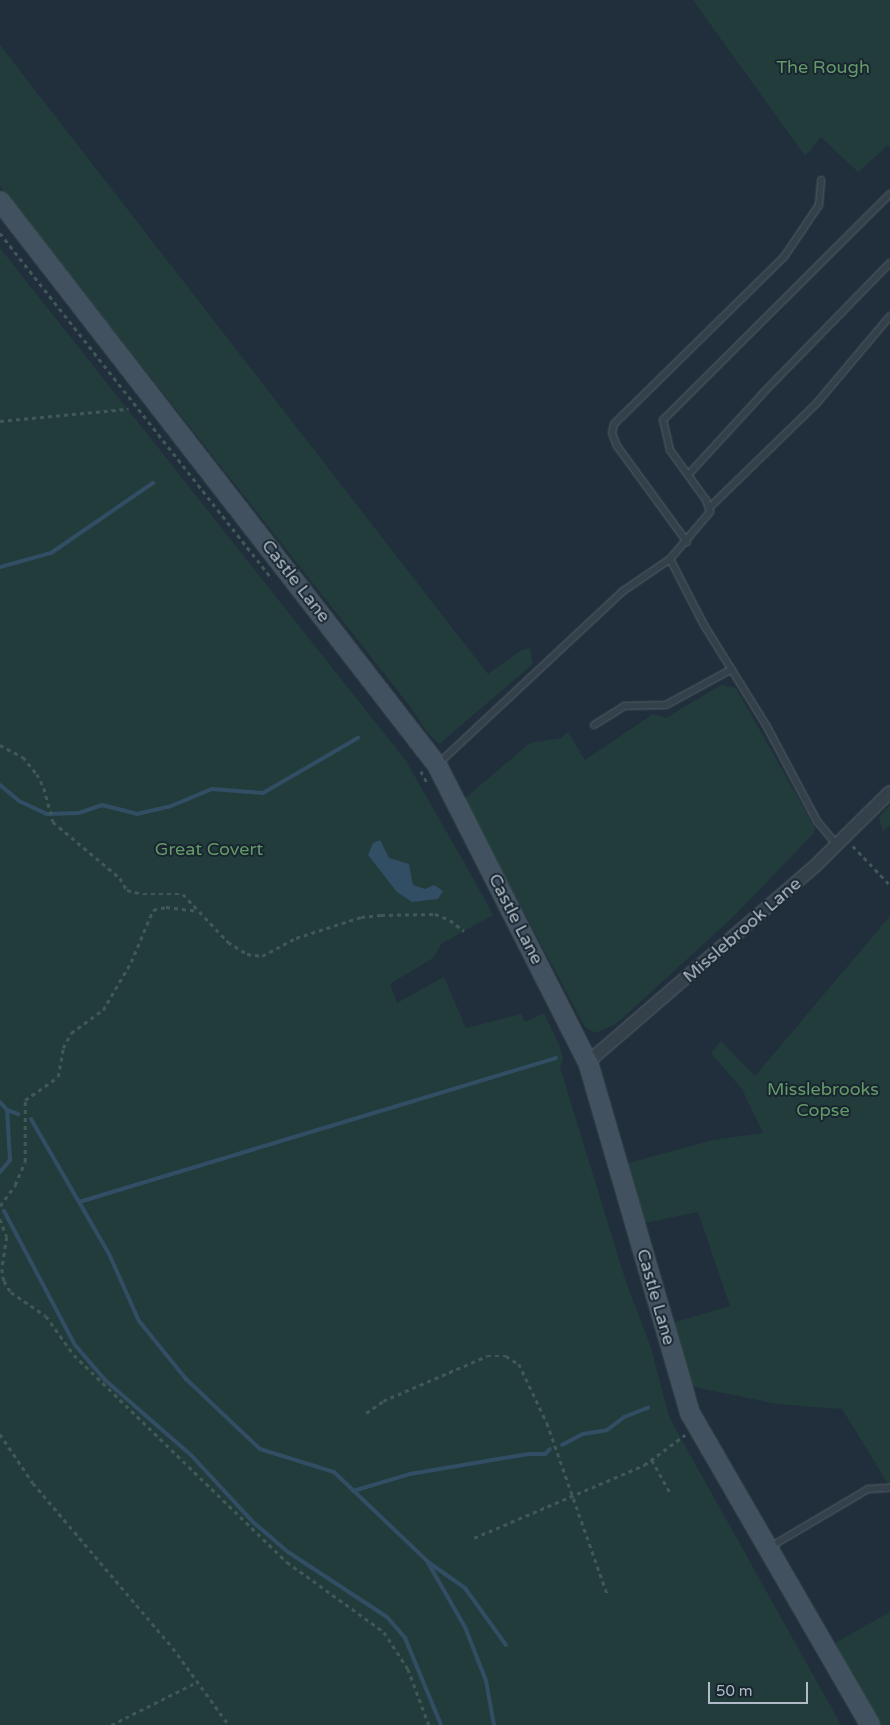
<!DOCTYPE html>
<style>
body{margin:0}
#map{position:relative;width:890px;height:1725px;overflow:hidden;background:#202f3b;font-family:"Varela Round",sans-serif}
div>[style]{position:absolute}
[style*='--x']{left:calc(var(--x)*1px);top:calc(var(--y)*1px);width:calc(var(--w)*1px);rotate:calc(var(--a)*1deg)}
.green>*{inset:0;background:#223c3c}
.water>*{inset:0;background:#324e64}
.stream>*{height:4px;margin:-2px;padding:0 2px;transform-origin:2px;border-radius:2px;background:#324e64}
.path>*{height:2.5px;margin-top:-1.25px;transform-origin:0;background:repeating-linear-gradient(90deg,#405858 0 4px,transparent 0 8px)}
.roads{filter:drop-shadow(0 0 1px #525f69) drop-shadow(0 0 1px #525f69)}
.lane>*{height:6px;margin:-3px;padding:0 3px;transform-origin:3px;border-radius:3px;background:#34414b}
.street>*{height:12px;margin:-6px;padding:0 6px;transform-origin:6px;border-radius:6px;background:#34414b}
.secondary>*{height:18px;margin:-9px;padding:0 9px;transform-origin:9px;border-radius:9px;background:#41515f}
span{translate:-50% -50%;white-space:nowrap;text-align:center;line-height:1.15;-webkit-text-stroke:4px #192630;paint-order:stroke}
.park-label{font-size:18px;color:#649a69}
.street-label{font-size:18px;color:#afbcc8}
.scale{position:absolute;left:708px;top:1682px;width:100px;height:22px;box-sizing:border-box;border:2px solid #afbcc8;border-top:0;padding-left:6px;font-size:15px;line-height:18px;white-space:nowrap;color:#afbcc8;-webkit-text-stroke:4px #192630;paint-order:stroke}
</style>
<div id="map">
<div class="green">
<div style="clip-path:polygon(693px 0,890px 0,890px 147px,888px 145px,858px 172px,821px 137px,805px 156px)"></div>
<div style="clip-path:polygon(0 45px,488px 674px,521px 650px,530px 648px,533px 664px,439px 744px,426px 731px,412px 709px,0 186px)"></div>
<div style="clip-path:polygon(0 248px,406px 761px,473px 878px,493px 915px,441px 944px,433px 958px,390px 984px,397px 1003px,444px 977px,466px 1028px,521px 1014px,525px 1022px,544px 1013px,560px 1047px,563px 1059px,560px 1067px,626px 1282px,651px 1348px,669px 1417px,841px 1725px,0 1725px)"></div>
<div style="clip-path:polygon(721px 685px,736px 688px,815px 828px,813px 834px,733px 917px,616px 1024px,595px 1033px,585px 1027px,464px 799px,530px 743px,561px 738px,568px 732px,585px 760px,653px 714px,666px 718px)"></div>
<div style="clip-path:polygon(890px 804px,890px 825px,883px 831px,879px 818px)"></div>
<div style="clip-path:polygon(890px 916px,890px 1487px,842px 1409px,777px 1404px,689px 1386px,672px 1323px,730px 1306px,698px 1212px,644px 1223px,628px 1163px,713px 1140px,763px 1133px,742px 1089px,711px 1053px,721px 1041px,755px 1076px)"></div>
<div style="clip-path:polygon(890px 1612px,890px 1725px,878px 1725px,835px 1643px)"></div>
</div>
<div class="water">
<div style="clip-path:polygon(380px 840px,389px 858px,409px 864px,413px 885px,425px 889px,434px 885px,443px 891px,438px 899px,412px 902px,397px 892px,368px 855px,373px 843px)"></div>
</div>
<div class="stream">
<div style="--x:0;--y:567;--w:53;--a:-15.4"></div>
<div style="--x:51;--y:553;--w:124;--a:-34.5"></div>
<div style="--x:0;--y:785;--w:25;--a:40"></div>
<div style="--x:19;--y:801;--w:31;--a:25"></div>
<div style="--x:47;--y:814;--w:32;--a:-2"></div>
<div style="--x:79;--y:813;--w:24;--a:-19"></div>
<div style="--x:102;--y:805;--w:36;--a:14"></div>
<div style="--x:137;--y:814;--w:35;--a:-13"></div>
<div style="--x:171;--y:806;--w:44;--a:-22.5"></div>
<div style="--x:212;--y:789;--w:51;--a:4.5"></div>
<div style="--x:263;--y:793;--w:110;--a:-30.1"></div>
<div style="--x:0;--y:1102;--w:11;--a:49"></div>
<div style="--x:7;--y:1110;--w:12;--a:20"></div>
<div style="--x:31;--y:1119;--w:156;--a:60"></div>
<div style="--x:109;--y:1254;--w:73;--a:65.9"></div>
<div style="--x:139;--y:1321;--w:75;--a:51"></div>
<div style="--x:186;--y:1379;--w:102;--a:43.4"></div>
<div style="--x:260;--y:1449;--w:77;--a:17.3"></div>
<div style="--x:334;--y:1472;--w:129;--a:43.7"></div>
<div style="--x:427;--y:1561;--w:76;--a:60.1"></div>
<div style="--x:465;--y:1627;--w:58;--a:68.7"></div>
<div style="--x:486;--y:1681;--w:45;--a:79.7"></div>
<div style="--x:0;--y:1172;--w:16;--a:-50"></div>
<div style="--x:10;--y:1160;--w:50;--a:-93.4"></div>
<div style="--x:79;--y:1202;--w:498;--a:-16.8"></div>
<div style="--x:4;--y:1211;--w:152;--a:62.1"></div>
<div style="--x:75;--y:1345;--w:46;--a:49.4"></div>
<div style="--x:105;--y:1380;--w:114;--a:41.1"></div>
<div style="--x:191;--y:1455;--w:91;--a:47.2"></div>
<div style="--x:253;--y:1522;--w:46;--a:40.6"></div>
<div style="--x:288;--y:1552;--w:118;--a:33.3"></div>
<div style="--x:387;--y:1617;--w:28;--a:49"></div>
<div style="--x:405;--y:1638;--w:94;--a:67.5"></div>
<div style="--x:562;--y:1445;--w:24;--a:-28"></div>
<div style="--x:583;--y:1434;--w:24;--a:-9"></div>
<div style="--x:607;--y:1430;--w:21;--a:-37"></div>
<div style="--x:624;--y:1417;--w:26;--a:-21"></div>
<div style="--x:353;--y:1491;--w:59;--a:-16.6"></div>
<div style="--x:410;--y:1474;--w:120;--a:-9.6"></div>
<div style="--x:528;--y:1454;--w:17;--a:0"></div>
<div style="--x:545;--y:1454;--w:7;--a:-45"></div>
<div style="--x:428;--y:1562;--w:45;--a:35.1"></div>
<div style="--x:465;--y:1588;--w:70;--a:54.3"></div>
</div>
<div class="path">
<div style="--x:0;--y:233;--w:440;--a:51.8"></div>
<div style="--x:0;--y:421;--w:129;--a:-5.4"></div>
<div style="--x:0;--y:745;--w:26;--a:28"></div>
<div style="--x:23;--y:757;--w:22;--a:51"></div>
<div style="--x:37;--y:774;--w:16;--a:63"></div>
<div style="--x:44;--y:788;--w:35;--a:75"></div>
<div style="--x:53;--y:822;--w:87;--a:39.9"></div>
<div style="--x:120;--y:878;--w:14;--a:60"></div>
<div style="--x:127;--y:890;--w:16;--a:14"></div>
<div style="--x:143;--y:894;--w:40;--a:0"></div>
<div style="--x:183;--y:894;--w:66;--a:46.8"></div>
<div style="--x:228;--y:942;--w:22;--a:32"></div>
<div style="--x:247;--y:954;--w:15;--a:8"></div>
<div style="--x:262;--y:956;--w:38;--a:-28"></div>
<div style="--x:296;--y:938;--w:68;--a:-17.9"></div>
<div style="--x:361;--y:917;--w:20;--a:-6"></div>
<div style="--x:381;--y:915;--w:54;--a:-1.1"></div>
<div style="--x:435;--y:914;--w:16;--a:22"></div>
<div style="--x:450;--y:920;--w:18;--a:38"></div>
<div style="--x:421;--y:771;--w:15;--a:62"></div>
<div style="--x:853;--y:846;--w:54;--a:46.5"></div>
<div style="--x:0;--y:1206;--w:26;--a:-54"></div>
<div style="--x:15;--y:1185;--w:25;--a:-67"></div>
<div style="--x:25;--y:1162;--w:62;--a:-90"></div>
<div style="--x:25;--y:1100;--w:40;--a:-34.9"></div>
<div style="--x:58;--y:1077;--w:29;--a:-80"></div>
<div style="--x:63;--y:1048;--w:17;--a:-62"></div>
<div style="--x:71;--y:1033;--w:39;--a:-36"></div>
<div style="--x:103;--y:1010;--w:56;--a:-59.7"></div>
<div style="--x:131;--y:962;--w:56;--a:-67.1"></div>
<div style="--x:153;--y:910;--w:13;--a:-13"></div>
<div style="--x:166;--y:907;--w:31;--a:7"></div>
<div style="--x:0;--y:1219;--w:19;--a:69"></div>
<div style="--x:7;--y:1237;--w:32;--a:99"></div>
<div style="--x:2;--y:1269;--w:12;--a:81"></div>
<div style="--x:4;--y:1281;--w:13;--a:58"></div>
<div style="--x:11;--y:1292;--w:42;--a:34.4"></div>
<div style="--x:46;--y:1316;--w:48;--a:54.3"></div>
<div style="--x:74;--y:1355;--w:297;--a:44.2"></div>
<div style="--x:287;--y:1562;--w:120;--a:35.8"></div>
<div style="--x:384;--y:1632;--w:44;--a:57"></div>
<div style="--x:408;--y:1669;--w:60;--a:69.4"></div>
<div style="--x:366;--y:1413;--w:21;--a:-35"></div>
<div style="--x:383;--y:1401;--w:113;--a:-23.4"></div>
<div style="--x:487;--y:1356;--w:19;--a:0"></div>
<div style="--x:506;--y:1356;--w:15;--a:32"></div>
<div style="--x:519;--y:1364;--w:65;--a:64.6"></div>
<div style="--x:547;--y:1423;--w:183;--a:70.6"></div>
<div style="--x:0;--y:1434;--w:59;--a:56"></div>
<div style="--x:33;--y:1483;--w:216;--a:49.7"></div>
<div style="--x:173;--y:1648;--w:95;--a:54"></div>
<div style="--x:652;--y:1460;--w:38;--a:61"></div>
<div style="--x:474;--y:1538;--w:185;--a:-23.2"></div>
<div style="--x:644;--y:1465;--w:51;--a:-36.2"></div>
<div style="--x:111;--y:1725;--w:96;--a:-26.6"></div>
</div>
<div class="roads">
<div class="lane">
<div style="--x:688;--y:475;--w:113;--a:-47.5"></div>
<div style="--x:764;--y:392;--w:180;--a:-45.7"></div>
<div style="--x:709;--y:508;--w:149;--a:-44.2"></div>
<div style="--x:816;--y:404;--w:115;--a:-49.9"></div>
<div style="--x:687;--y:542;--w:119;--a:-126.1"></div>
<div style="--x:617;--y:446;--w:14;--a:-111"></div>
<div style="--x:612;--y:433;--w:9;--a:-77"></div>
<div style="--x:614;--y:424;--w:238;--a:-44.5"></div>
<div style="--x:784;--y:257;--w:63;--a:-56.1"></div>
<div style="--x:819;--y:205;--w:25;--a:-85"></div>
<div style="--x:594;--y:725;--w:36;--a:-32"></div>
<div style="--x:624;--y:706;--w:42;--a:-1.4"></div>
<div style="--x:666;--y:705;--w:75;--a:-28.6"></div>
<div style="--x:437;--y:765;--w:255;--a:-43.1"></div>
<div style="--x:623;--y:591;--w:57;--a:-34.2"></div>
<div style="--x:837;--y:845;--w:31;--a:-130"></div>
<div style="--x:817;--y:821;--w:109;--a:-118"></div>
<div style="--x:766;--y:725;--w:118;--a:-121.8"></div>
<div style="--x:704;--y:625;--w:74;--a:-117.3"></div>
<div style="--x:670;--y:559;--w:62;--a:-49.6"></div>
<div style="--x:710;--y:512;--w:13;--a:-108"></div>
<div style="--x:706;--y:500;--w:62;--a:-125.8"></div>
<div style="--x:670;--y:450;--w:31;--a:-103"></div>
<div style="--x:663;--y:420;--w:320;--a:-44.9"></div>
<div style="--x:770;--y:1547;--w:114;--a:-30.6"></div>
<div style="--x:868;--y:1489;--w:22;--a:-3"></div>
</div>
<div class="street">
<div style="--x:588;--y:1062;--w:300;--a:-40.8"></div>
<div style="--x:815;--y:866;--w:105;--a:-44.6"></div>
</div>
<div class="secondary">
<div style="--x:0;--y:201;--w:713;--a:52.23"></div>
<div style="--x:437;--y:765;--w:333;--a:63.1"></div>
<div style="--x:588;--y:1062;--w:366;--a:73.8"></div>
<div style="--x:690;--y:1413;--w:360;--a:60"></div>
</div>
</div>
<div class="park-label">
<span style="left:823px;top:67px">The Rough</span>
<span style="left:209px;top:849px">Great Covert</span>
<span style="left:823px;top:1100px">Misslebrooks<br>Copse</span>
</div>
<div class="street-label">
<span style="left:296px;top:581px;rotate:52deg">Castle Lane</span>
<span style="left:516px;top:919px;rotate:63deg">Castle Lane</span>
<span style="left:742px;top:930px;rotate:-41deg">Misslebrook Lane</span>
<span style="left:656px;top:1297px;rotate:74deg">Castle Lane</span>
</div>
<div class="scale">50 m</div>
</div>
